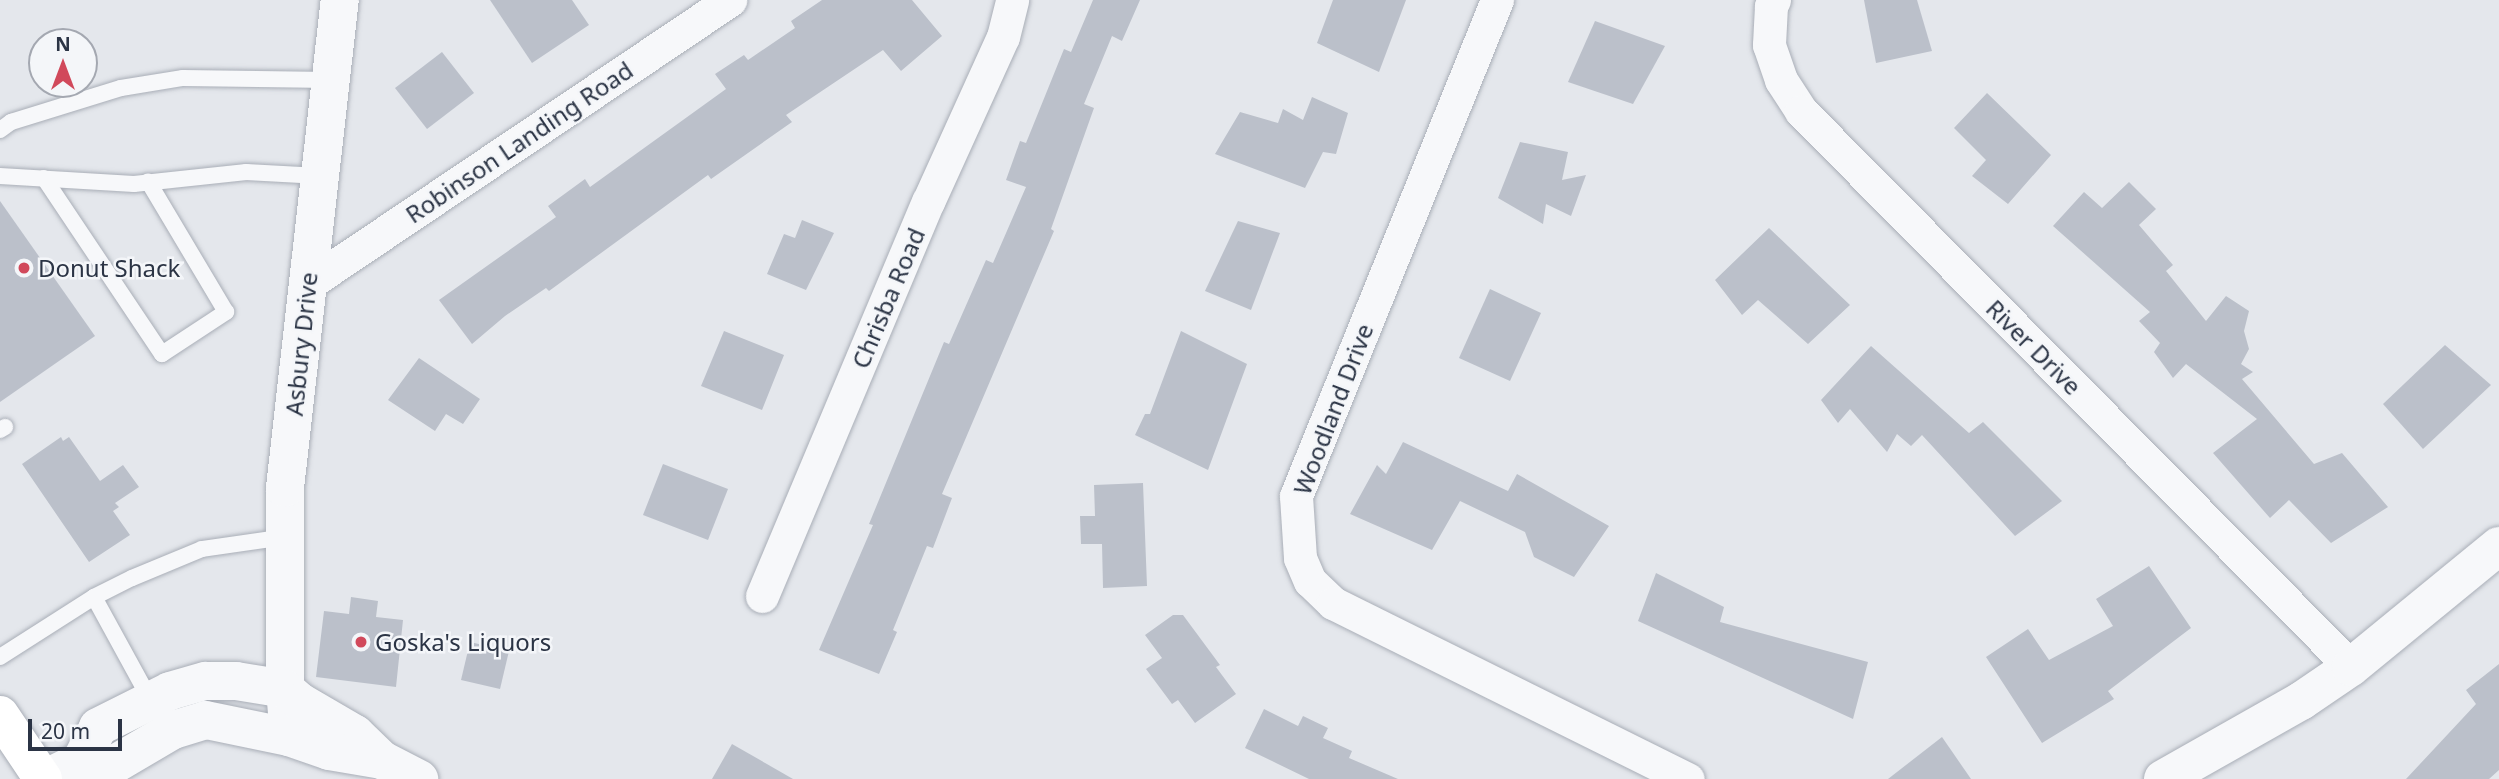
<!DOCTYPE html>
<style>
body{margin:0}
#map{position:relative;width:2499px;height:779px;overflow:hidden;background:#e4e7ec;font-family:"Noto Sans",sans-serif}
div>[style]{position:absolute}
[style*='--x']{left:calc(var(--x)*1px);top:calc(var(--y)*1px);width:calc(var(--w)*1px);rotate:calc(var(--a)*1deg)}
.building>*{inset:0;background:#bbc0ca}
.roads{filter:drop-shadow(0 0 2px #a9aeb7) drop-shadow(0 0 2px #a9aeb7)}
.service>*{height:16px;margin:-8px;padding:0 8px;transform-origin:8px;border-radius:8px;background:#f7f8fa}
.minor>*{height:33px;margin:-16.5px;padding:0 16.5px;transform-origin:16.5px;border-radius:16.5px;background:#f7f8fa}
.tertiary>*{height:38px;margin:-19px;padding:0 19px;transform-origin:19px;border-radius:19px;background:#f7f8fa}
.trunk>*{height:38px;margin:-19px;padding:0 19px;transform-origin:19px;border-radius:19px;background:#fff}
.dots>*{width:19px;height:19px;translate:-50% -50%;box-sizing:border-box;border:4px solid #f4f6f9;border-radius:50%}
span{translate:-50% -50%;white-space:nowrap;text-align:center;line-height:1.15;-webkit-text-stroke:5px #f4f6f9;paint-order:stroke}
.street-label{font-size:24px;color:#2b3445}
.poi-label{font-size:24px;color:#2b3445}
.left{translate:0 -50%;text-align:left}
.north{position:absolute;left:28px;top:28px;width:70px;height:70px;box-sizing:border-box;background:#f4f6f9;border:2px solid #a4a8b1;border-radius:50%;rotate:0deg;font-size:19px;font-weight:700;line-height:28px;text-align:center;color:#2b3445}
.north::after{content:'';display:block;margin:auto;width:24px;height:32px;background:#d1495b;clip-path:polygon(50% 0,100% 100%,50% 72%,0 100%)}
.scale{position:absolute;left:28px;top:719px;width:94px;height:32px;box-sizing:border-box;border:4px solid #2b3445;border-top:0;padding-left:9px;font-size:21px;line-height:24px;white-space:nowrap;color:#2b3445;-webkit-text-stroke:5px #f4f6f9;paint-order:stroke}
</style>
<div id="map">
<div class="building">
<div style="clip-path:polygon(490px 0,572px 0,589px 25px,532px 63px)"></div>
<div style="clip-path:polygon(822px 0,912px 0,942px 36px,901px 71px,883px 50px,786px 115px,792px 122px,711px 179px,708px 175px,549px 291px,546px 288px,505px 316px,472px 344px,439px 300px,556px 217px,548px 206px,585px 179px,590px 187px,726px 89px,715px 74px,744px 55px,748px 60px,795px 28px,791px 21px)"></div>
<div style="clip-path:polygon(1093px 0,1140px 0,1122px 41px,1112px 36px,1084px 104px,1094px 108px,1051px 229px,1054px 231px,942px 494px,952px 498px,933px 548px,927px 546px,893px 630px,897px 632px,879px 674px,819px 650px,873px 525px,869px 524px,944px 342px,949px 344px,986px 260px,993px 263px,1026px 187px,1006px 180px,1020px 141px,1026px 143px,1064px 49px,1071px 52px)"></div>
<div style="clip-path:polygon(1333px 0,1406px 0,1379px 72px,1317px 43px)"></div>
<div style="clip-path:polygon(1864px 0,1917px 0,1932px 51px,1876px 63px)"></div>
<div style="clip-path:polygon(1595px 21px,1665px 46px,1633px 104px,1568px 82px)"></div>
<div style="clip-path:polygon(442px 52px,474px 93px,427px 129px,395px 88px)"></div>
<div style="clip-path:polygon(1987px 93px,2051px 155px,2008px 204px,1972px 176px,1986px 160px,1954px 128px)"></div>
<div style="clip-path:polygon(1312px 97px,1348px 113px,1336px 154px,1323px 152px,1305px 188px,1215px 154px,1240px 112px,1278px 123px,1283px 109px,1303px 120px)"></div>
<div style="clip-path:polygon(1520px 142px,1568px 152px,1562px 180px,1586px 175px,1571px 216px,1546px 204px,1543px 224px,1498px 198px)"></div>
<div style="clip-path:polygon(2129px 182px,2156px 209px,2139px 225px,2173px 265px,2166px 271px,2206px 321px,2226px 296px,2249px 311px,2244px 331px,2249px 349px,2241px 364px,2253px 372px,2242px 379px,2314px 464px,2342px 453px,2388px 507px,2331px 543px,2289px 500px,2270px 518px,2213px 453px,2257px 419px,2186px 364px,2173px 378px,2154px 352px,2160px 343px,2139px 321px,2150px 312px,2053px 226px,2084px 192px,2102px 208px)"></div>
<div style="clip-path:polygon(0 201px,95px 336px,0 402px)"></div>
<div style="clip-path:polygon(802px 220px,834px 233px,806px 290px,767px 274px,784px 234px,795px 238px)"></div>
<div style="clip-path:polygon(1238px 221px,1280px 233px,1251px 310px,1205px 291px)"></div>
<div style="clip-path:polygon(1769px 228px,1850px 305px,1808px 344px,1758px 300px,1742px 315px,1715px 280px)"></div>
<div style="clip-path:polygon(1490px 289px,1541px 313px,1510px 381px,1459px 358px)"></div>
<div style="clip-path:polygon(724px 331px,784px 355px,762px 410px,701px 386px)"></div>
<div style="clip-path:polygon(1181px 331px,1247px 364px,1208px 470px,1135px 435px,1145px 414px,1150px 414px)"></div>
<div style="clip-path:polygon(2445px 345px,2491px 385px,2423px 449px,2383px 404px)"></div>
<div style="clip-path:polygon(1871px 346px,1969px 433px,1983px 422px,2062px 501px,2015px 536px,1922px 435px,1911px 446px,1897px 434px,1887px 452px,1850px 409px,1838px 423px,1821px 400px)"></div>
<div style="clip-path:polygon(419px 358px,480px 399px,463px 424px,446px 414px,435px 431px,388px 400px)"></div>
<div style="clip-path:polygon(61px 437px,63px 441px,69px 437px,100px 481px,123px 465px,139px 487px,115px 503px,119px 507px,113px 511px,130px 535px,89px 562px,22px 464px)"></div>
<div style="clip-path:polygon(1403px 442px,1508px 491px,1517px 474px,1609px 526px,1574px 577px,1534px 557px,1525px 532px,1460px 501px,1432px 550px,1350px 514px,1377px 465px,1386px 474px)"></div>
<div style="clip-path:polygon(663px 464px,728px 489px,708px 540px,643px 515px)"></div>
<div style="clip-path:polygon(1143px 483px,1147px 586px,1103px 588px,1102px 544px,1081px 544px,1080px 516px,1095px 516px,1094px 485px)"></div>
<div style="clip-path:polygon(2149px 566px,2191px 628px,2108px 691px,2114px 699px,2042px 743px,1986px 657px,2028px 629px,2049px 660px,2113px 626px,2096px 599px)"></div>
<div style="clip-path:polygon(1656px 573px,1724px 607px,1720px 622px,1868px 662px,1853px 719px,1638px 621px)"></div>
<div style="clip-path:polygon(351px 597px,378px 601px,376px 617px,403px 620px,396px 687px,316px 677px,324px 611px,349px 614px)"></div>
<div style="clip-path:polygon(1173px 615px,1183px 615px,1220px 665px,1216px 667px,1236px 694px,1195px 723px,1178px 700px,1172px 704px,1146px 669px,1162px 658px,1145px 635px)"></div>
<div style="clip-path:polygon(470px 642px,509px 651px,500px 689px,461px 680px)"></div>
<div style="clip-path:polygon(2499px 664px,2499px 770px,2489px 779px,2406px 779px,2476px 704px,2466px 690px)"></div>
<div style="clip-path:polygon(1264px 709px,1298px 726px,1303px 716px,1328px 728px,1323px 738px,1352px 751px,1349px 758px,1398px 779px,1309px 779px,1245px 748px)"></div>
<div style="clip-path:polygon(1942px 737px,1971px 779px,1888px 779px)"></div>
<div style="clip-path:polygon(732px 744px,793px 779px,712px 779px)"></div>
</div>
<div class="roads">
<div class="service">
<div style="--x:0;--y:130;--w:14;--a:-36"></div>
<div style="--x:11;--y:122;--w:115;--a:-17.2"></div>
<div style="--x:121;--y:88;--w:63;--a:-9.2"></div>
<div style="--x:183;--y:78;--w:148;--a:0.8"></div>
<div style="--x:0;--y:176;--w:134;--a:3.4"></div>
<div style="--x:134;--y:184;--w:113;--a:-6.1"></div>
<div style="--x:246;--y:172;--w:74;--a:3.1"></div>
<div style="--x:44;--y:178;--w:212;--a:56.2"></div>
<div style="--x:162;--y:354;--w:77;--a:-33.3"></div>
<div style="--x:226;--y:312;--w:152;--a:-120.8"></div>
<div style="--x:0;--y:430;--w:6;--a:-31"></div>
<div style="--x:94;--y:597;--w:119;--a:61.3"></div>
<div style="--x:0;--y:657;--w:112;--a:-32.6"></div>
<div style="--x:94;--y:597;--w:42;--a:-26.6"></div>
<div style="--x:132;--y:578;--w:76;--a:-22.5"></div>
<div style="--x:202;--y:549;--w:84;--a:-8.2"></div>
</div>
<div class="minor">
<div style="--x:1497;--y:0;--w:535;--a:112.06"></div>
<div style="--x:1296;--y:496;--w:62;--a:86.3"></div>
<div style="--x:1300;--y:558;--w:25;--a:67"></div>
<div style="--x:1310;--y:581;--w:32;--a:44"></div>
<div style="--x:1333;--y:603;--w:396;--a:26.4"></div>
<div style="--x:1774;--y:0;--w:7;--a:117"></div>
<div style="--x:1771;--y:6;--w:39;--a:93"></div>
<div style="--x:1769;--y:45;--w:37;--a:71"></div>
<div style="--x:1781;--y:80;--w:37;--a:57"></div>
<div style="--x:1801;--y:111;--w:782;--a:45.31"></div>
<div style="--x:308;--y:284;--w:509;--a:-33.94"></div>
<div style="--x:762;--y:596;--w:428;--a:-67.2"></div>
<div style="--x:928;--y:202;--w:181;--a:-65.6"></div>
<div style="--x:1003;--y:37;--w:38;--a:-76"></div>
</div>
<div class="tertiary">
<div style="--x:289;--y:737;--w:48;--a:-94.8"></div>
<div style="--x:285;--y:689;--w:201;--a:-90"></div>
<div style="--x:285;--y:488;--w:491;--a:-83.6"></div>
<div style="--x:81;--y:761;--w:38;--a:-63"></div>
<div style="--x:98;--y:727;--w:80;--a:-26.6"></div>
<div style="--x:170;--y:691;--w:37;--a:-16"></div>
<div style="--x:206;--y:681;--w:30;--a:0"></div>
<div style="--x:236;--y:681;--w:50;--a:9.3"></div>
<div style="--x:285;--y:689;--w:20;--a:41"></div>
<div style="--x:300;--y:702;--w:64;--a:30.2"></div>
<div style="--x:355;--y:734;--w:36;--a:44"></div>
<div style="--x:44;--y:779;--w:41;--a:-25.9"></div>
<div style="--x:81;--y:761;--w:34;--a:5"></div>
<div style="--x:115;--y:764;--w:67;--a:-30.4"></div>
<div style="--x:173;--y:730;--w:34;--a:-17"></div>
<div style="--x:206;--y:720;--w:85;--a:11.6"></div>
<div style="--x:289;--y:737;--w:42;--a:19.3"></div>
<div style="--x:329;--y:751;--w:54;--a:9.6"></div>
<div style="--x:382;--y:760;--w:42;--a:27.2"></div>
<div style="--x:2163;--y:779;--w:159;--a:-29.5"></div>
<div style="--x:2301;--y:701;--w:60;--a:-34.2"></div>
<div style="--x:2351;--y:667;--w:191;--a:-39.3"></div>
</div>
<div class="trunk">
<div style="--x:0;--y:715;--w:77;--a:56.1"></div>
</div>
</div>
<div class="dots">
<div style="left:24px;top:268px;background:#d1495b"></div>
<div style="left:361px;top:642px;background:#d1495b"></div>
</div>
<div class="street-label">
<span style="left:519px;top:142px;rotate:-34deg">Robinson Landing Road</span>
<span style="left:888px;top:298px;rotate:-67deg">Chrisba Road</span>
<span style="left:301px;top:344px;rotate:-84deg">Asbury Drive</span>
<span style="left:2034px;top:347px;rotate:45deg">River Drive</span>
<span style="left:1333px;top:409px;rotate:-69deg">Woodland Drive</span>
</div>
<div class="poi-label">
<span class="left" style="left:38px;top:268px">Donut Shack</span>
<span class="left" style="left:375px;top:642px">Goska's Liquors</span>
</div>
<div class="north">N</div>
<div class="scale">20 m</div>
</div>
